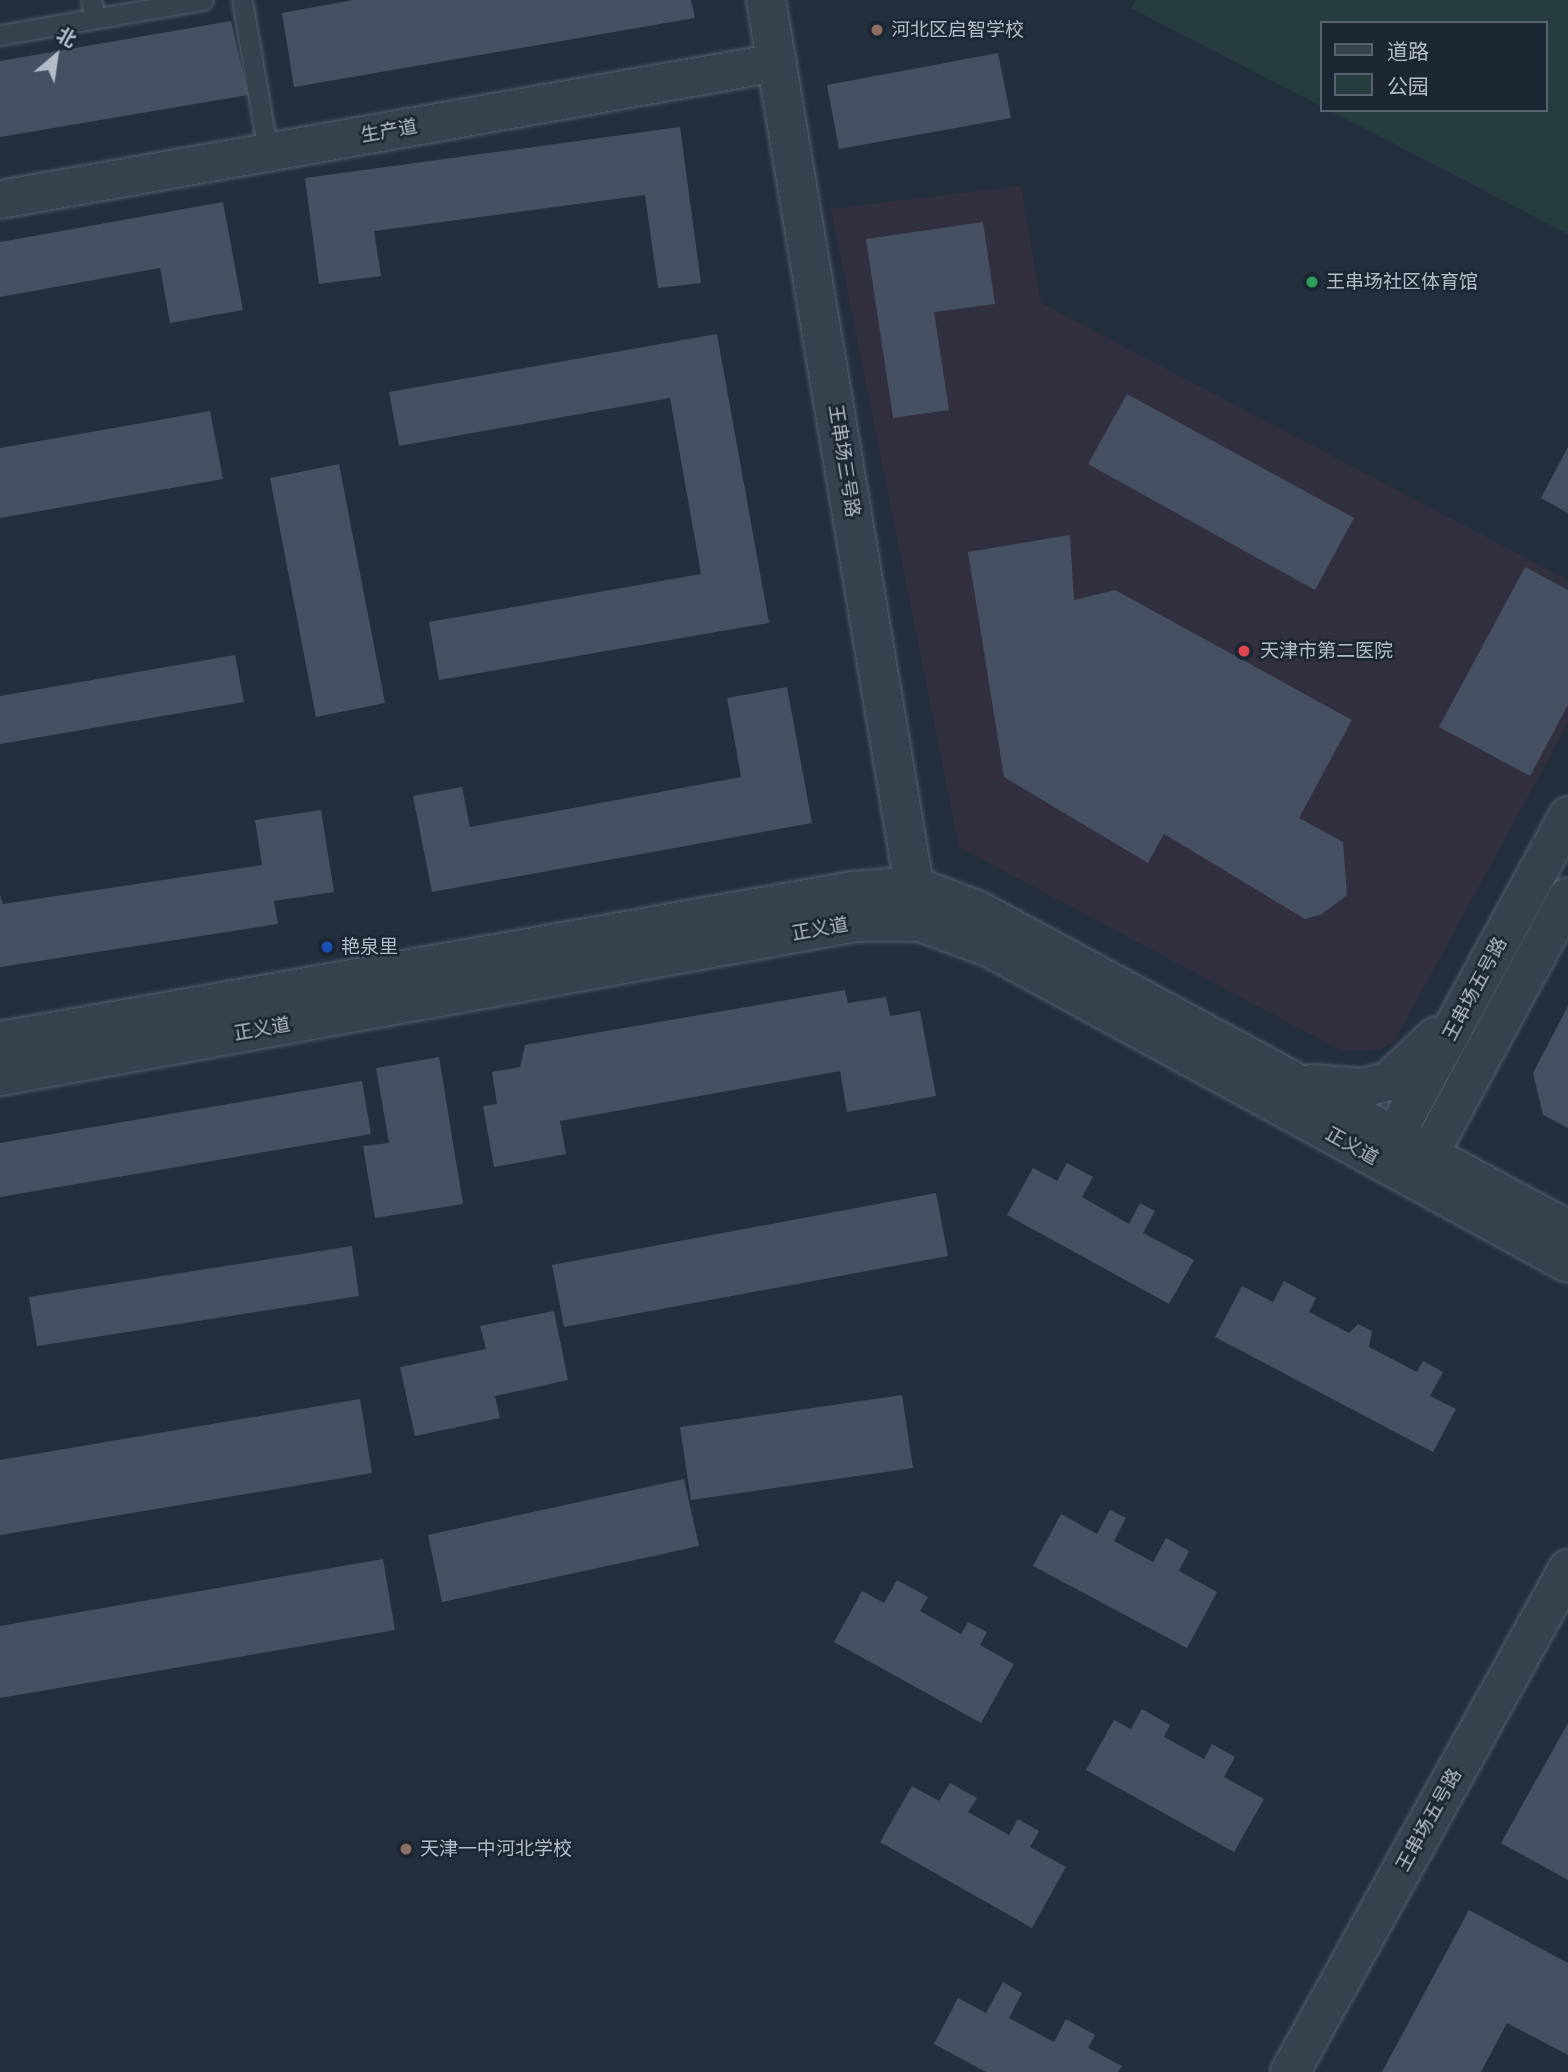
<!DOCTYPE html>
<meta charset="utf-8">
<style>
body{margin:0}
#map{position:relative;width:1568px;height:2072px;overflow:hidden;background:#242f3e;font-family:"Work Sans","Noto Sans SC",sans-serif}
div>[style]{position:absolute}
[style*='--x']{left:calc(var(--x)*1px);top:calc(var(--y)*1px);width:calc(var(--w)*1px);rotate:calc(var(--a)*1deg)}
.medical>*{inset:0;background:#32303f}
.green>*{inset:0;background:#263c3f}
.building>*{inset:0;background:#455162}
.roads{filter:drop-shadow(0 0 2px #565f6c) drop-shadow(0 0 2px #565f6c)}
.service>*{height:19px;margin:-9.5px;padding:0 9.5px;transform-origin:9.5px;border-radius:9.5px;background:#38414e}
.minor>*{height:37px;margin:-18.5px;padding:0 18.5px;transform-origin:18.5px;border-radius:18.5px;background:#38414e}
.tertiary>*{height:38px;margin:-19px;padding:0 19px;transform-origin:19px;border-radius:19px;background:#38414e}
.dots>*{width:19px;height:19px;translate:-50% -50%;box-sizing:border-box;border:4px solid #1d2633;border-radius:50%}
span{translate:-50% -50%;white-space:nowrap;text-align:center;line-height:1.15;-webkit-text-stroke:5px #1d2633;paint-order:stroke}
.poi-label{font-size:19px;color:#b4bcc9}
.left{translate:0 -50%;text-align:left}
.street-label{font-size:19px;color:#b4bcc9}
.legend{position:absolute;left:1320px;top:21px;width:228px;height:91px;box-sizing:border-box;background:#1d2633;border:2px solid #59626f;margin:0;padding:9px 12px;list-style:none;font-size:21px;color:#b4bcc9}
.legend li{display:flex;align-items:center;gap:14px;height:35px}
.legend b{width:35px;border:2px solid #59626f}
.north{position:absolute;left:21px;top:21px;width:70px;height:70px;-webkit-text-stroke:5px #1d2633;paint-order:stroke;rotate:29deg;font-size:19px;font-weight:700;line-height:28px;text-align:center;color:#b4bcc9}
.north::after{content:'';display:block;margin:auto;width:24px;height:32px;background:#b4bcc9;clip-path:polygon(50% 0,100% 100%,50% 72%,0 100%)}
</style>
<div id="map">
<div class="medical">
<div style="clip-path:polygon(1021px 186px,1041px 303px,1568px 580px,1568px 723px,1394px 1042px,1379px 1050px,1342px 1051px,959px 847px,831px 209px)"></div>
</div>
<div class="green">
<div style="clip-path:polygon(1136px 0,1568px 0,1568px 234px,1329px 110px,1545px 110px,1545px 23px,1321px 23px,1321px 106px,1131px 8px)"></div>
</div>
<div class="building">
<div style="clip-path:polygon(353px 0,691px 0,695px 18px,294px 87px,282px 13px)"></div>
<div style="clip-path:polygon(231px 21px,248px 95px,0 137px,0 61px)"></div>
<div style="clip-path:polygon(998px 53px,1011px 118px,839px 149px,827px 85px)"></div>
<div style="clip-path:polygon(680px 127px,701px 283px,658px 288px,645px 195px,374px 231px,381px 276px,319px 284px,305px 178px)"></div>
<div style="clip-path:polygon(223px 202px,243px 310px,170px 323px,160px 268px,0 297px,0 242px)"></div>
<div style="clip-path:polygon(983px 222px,995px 304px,934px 312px,949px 410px,893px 418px,866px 239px)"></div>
<div style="clip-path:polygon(717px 334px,769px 623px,439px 680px,429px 622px,701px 574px,670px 398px,399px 446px,389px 392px)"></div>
<div style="clip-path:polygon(1127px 394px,1354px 518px,1315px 590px,1088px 464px)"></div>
<div style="clip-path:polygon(210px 411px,223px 479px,0 518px,0 448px)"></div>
<div style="clip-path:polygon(1568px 447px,1568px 513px,1541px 498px)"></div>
<div style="clip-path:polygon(339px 464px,385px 703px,316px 717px,270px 478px)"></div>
<div style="clip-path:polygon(1070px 535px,1074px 600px,1115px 590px,1352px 720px,1299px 818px,1343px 842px,1347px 895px,1322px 914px,1305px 919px,1164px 834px,1148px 863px,1004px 777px,968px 552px)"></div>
<div style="clip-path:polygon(1525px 567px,1568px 590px,1568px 705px,1530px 776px,1439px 727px)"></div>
<div style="clip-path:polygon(235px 655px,244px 702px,0 744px,0 696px)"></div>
<div style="clip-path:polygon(787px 687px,812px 823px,432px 892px,413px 796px,462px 787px,470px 827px,741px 777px,727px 698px)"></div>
<div style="clip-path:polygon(321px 810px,334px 892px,274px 901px,278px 924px,0 967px,0 895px,3px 904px,262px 865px,255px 820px)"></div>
<div style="clip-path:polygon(845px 990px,848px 1003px,886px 997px,890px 1016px,920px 1011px,936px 1096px,847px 1112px,840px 1071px,560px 1121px,566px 1154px,494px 1167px,483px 1106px,497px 1104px,492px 1072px,520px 1067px,525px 1045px)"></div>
<div style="clip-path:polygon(1568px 1006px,1568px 1128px,1543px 1115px,1533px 1073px)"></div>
<div style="clip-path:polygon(439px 1057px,463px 1204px,375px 1218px,363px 1146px,389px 1143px,376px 1068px)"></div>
<div style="clip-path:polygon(362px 1081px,371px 1134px,0 1197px,0 1143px)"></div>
<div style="clip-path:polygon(1067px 1163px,1093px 1177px,1082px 1197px,1129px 1224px,1140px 1203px,1155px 1211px,1143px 1233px,1194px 1260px,1169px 1304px,1007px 1215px,1033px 1168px,1057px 1181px)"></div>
<div style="clip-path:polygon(936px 1193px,948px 1256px,564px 1327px,552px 1265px)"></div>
<div style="clip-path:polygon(352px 1246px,359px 1296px,37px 1346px,29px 1297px)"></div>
<div style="clip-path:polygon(1284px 1281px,1316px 1298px,1309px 1312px,1349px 1333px,1358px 1324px,1372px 1331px,1369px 1347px,1417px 1372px,1423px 1361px,1443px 1372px,1430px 1396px,1456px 1409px,1433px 1452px,1215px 1337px,1242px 1286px,1273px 1302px)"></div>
<div style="clip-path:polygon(554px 1311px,568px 1380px,495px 1396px,500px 1418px,415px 1436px,400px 1367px,486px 1349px,480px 1326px)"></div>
<div style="clip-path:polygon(902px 1395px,913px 1468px,691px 1500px,680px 1427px)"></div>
<div style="clip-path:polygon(360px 1399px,372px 1473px,0 1535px,0 1460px)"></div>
<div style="clip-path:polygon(684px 1479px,699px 1546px,442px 1602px,428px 1535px)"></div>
<div style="clip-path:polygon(1110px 1510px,1126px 1518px,1114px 1541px,1153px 1562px,1166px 1538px,1189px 1551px,1179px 1571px,1217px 1592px,1187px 1648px,1033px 1566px,1061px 1514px,1097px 1534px)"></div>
<div style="clip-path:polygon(383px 1559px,395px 1630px,0 1698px,0 1626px)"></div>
<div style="clip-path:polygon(897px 1580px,928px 1597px,920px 1611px,961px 1634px,968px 1622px,987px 1632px,980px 1645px,1014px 1664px,981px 1723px,834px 1642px,862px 1591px,884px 1603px)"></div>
<div style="clip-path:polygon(1142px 1709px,1170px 1725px,1164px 1737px,1204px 1759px,1212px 1744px,1235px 1757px,1224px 1777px,1264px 1799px,1234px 1852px,1086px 1770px,1114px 1720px,1131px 1729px)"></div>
<div style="clip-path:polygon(1568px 1723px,1568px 1880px,1501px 1843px)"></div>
<div style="clip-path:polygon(950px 1783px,977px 1798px,968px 1812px,1009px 1835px,1018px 1819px,1039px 1831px,1030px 1847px,1066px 1867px,1032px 1928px,880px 1842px,912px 1786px,939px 1801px)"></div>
<div style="clip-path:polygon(1469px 1910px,1568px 1963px,1568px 2055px,1507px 2023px,1481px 2072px,1382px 2072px)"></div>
<div style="clip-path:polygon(1003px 1982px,1022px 1993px,1009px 2018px,1054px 2042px,1066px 2019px,1095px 2035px,1088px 2048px,1122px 2066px,1118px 2072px,986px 2072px,934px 2044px,958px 1998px,986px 2013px)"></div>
</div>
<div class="roads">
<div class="service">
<div style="--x:91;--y:0;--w:18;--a:77"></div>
<div style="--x:242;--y:0;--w:154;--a:80.3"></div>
<div style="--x:0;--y:35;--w:206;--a:-9.8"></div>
</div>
<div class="minor">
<div style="--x:0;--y:199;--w:789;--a:-10"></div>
</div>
<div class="tertiary">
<div style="--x:766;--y:0;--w:922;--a:80.51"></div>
<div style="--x:0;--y:1041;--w:865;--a:-9.98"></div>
<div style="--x:852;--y:891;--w:62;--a:-4.6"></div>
<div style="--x:914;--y:886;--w:67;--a:20.9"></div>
<div style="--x:977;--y:910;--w:672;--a:28.43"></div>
<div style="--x:0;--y:1076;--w:870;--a:-10.2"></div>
<div style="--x:856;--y:922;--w:64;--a:0"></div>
<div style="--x:920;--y:922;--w:76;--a:20.1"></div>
<div style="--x:991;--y:948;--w:657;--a:28.63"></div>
<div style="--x:1312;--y:1084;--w:51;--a:4.5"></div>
<div style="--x:1363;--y:1088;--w:27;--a:-15"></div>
<div style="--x:1389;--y:1081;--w:64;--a:-43.7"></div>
<div style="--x:1382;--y:1159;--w:390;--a:-61.5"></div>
<div style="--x:1416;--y:1178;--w:319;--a:-61.6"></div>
<div style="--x:1290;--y:2072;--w:575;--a:-61.07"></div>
</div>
</div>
<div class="dots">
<div style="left:877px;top:30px;background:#8d6e63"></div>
<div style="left:1312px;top:282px;background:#2e9e5b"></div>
<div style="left:1244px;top:651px;background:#e0444e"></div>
<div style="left:327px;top:947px;background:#1a4fb4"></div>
<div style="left:406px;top:1849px;background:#8d6e63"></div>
</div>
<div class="poi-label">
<span class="left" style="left:891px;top:30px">河北区启智学校</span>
<span class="left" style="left:1326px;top:282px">王串场社区体育馆</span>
<span class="left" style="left:1260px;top:651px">天津市第二医院</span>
<span class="left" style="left:341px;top:947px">艳泉里</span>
<span class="left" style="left:420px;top:1849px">天津一中河北学校</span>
</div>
<div class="street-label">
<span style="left:389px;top:131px;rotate:-10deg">生产道</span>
<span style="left:844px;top:461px;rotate:81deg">王串场三号路</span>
<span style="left:820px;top:929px;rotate:-10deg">正义道</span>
<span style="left:1475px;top:989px;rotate:-62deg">王串场五号路</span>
<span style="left:262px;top:1029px;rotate:-10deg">正义道</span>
<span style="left:1352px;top:1146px;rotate:29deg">正义道</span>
<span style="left:1429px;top:1820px;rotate:-61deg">王串场五号路</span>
</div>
<ul class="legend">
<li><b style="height:9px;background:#38414e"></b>道路</li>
<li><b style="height:19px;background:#263c3f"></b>公园</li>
</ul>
<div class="north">北</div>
</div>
